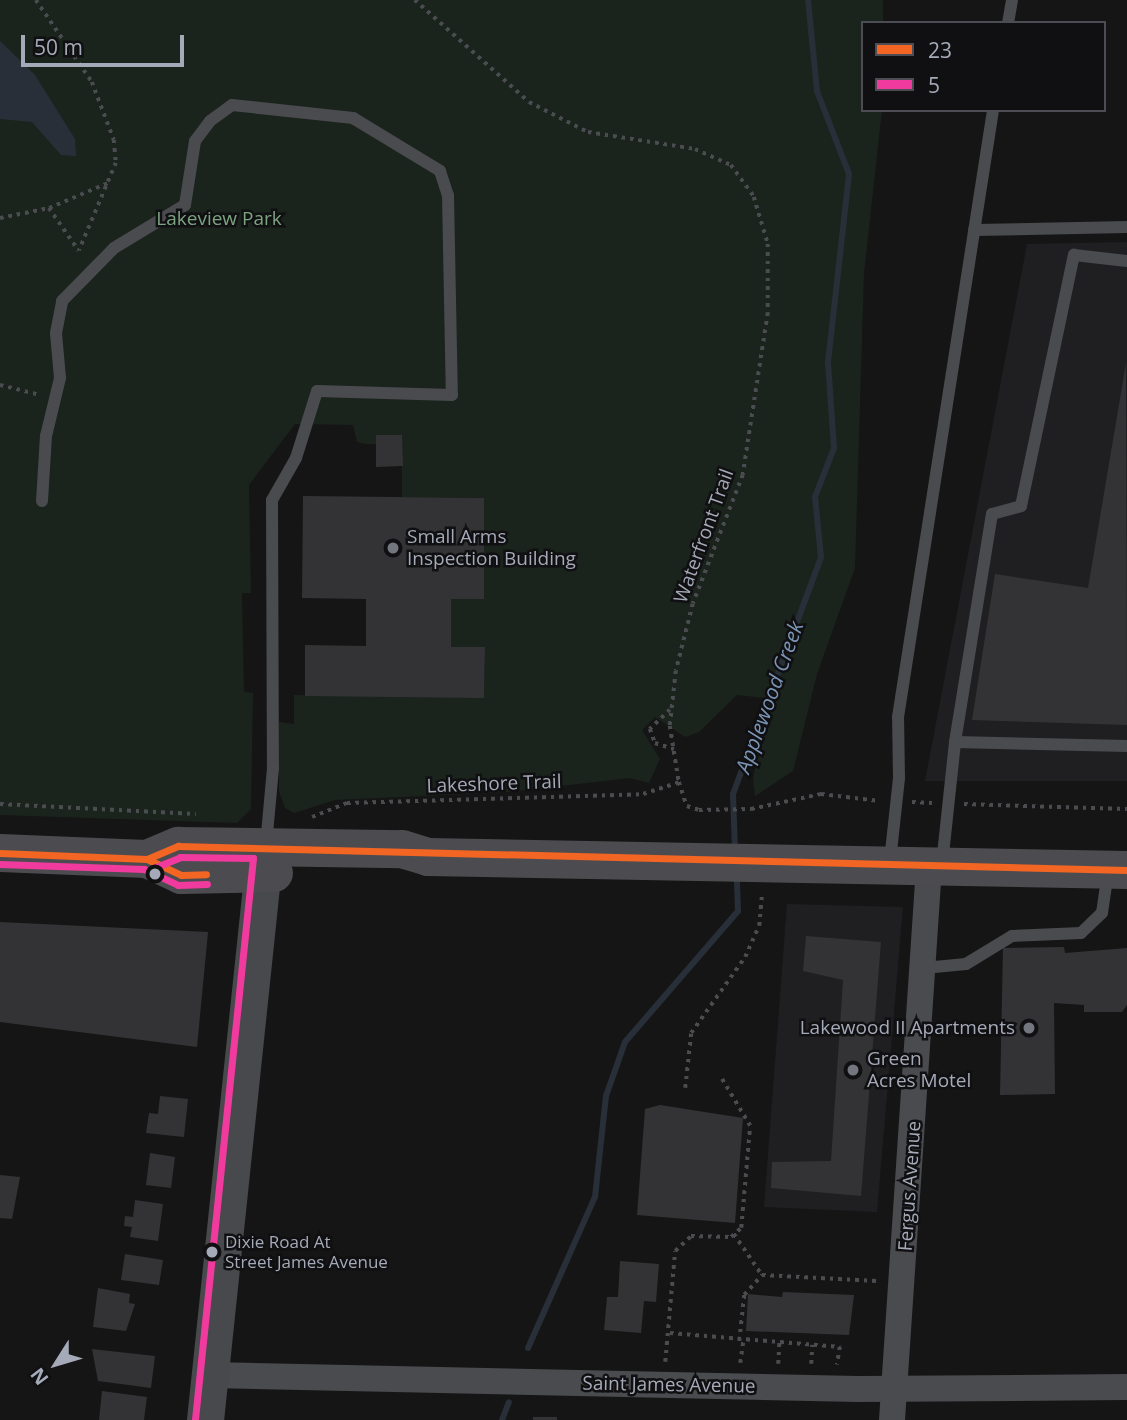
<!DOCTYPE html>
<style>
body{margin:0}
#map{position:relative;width:1127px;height:1420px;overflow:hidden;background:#151515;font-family:"Open Sans",sans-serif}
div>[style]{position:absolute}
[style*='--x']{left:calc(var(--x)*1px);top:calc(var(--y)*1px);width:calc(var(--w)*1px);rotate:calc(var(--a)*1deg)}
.built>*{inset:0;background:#1f1f22}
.green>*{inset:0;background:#1b231d}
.water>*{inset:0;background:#282f38}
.stream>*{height:6px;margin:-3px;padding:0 3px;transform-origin:3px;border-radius:3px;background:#282f38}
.building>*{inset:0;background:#333335}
.path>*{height:3.5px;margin-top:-1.75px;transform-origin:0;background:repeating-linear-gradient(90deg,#4b4c50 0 3.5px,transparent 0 8.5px)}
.service>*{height:12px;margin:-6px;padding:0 6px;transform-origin:6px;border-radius:6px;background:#494b4e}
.minor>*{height:26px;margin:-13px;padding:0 13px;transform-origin:13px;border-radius:13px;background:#494b4e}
.secondary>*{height:37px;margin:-18.5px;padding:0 18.5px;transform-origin:18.5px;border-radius:18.5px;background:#48494d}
.primary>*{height:38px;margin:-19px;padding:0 19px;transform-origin:19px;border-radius:19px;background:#4c4c50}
.bus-1>*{height:7px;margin:-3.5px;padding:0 3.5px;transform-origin:3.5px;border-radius:3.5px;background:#f26522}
.bus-2>*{height:7px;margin:-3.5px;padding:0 3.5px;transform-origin:3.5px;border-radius:3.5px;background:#f13a9d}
.dots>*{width:19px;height:19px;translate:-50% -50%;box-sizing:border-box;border:4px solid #100f11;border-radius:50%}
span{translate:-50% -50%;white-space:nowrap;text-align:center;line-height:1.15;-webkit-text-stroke:5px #100f11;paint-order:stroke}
.bus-label{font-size:17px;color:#a5aab8}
.left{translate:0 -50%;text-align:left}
.park-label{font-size:19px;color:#7ba480}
.street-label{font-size:19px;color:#a5aab8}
.poi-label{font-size:19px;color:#a5aab8}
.right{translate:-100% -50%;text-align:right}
.water-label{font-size:21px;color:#7a95b5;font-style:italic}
.legend{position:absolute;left:861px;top:21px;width:245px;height:91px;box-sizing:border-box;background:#100f11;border:2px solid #4c4d54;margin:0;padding:9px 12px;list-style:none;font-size:21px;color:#a5aab8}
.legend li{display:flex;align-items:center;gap:14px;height:35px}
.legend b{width:35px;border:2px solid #4c4d54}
.north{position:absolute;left:21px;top:1329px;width:70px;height:70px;-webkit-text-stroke:5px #100f11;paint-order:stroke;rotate:233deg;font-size:19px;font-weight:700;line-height:28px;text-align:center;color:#a5aab8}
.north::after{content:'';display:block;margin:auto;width:24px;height:32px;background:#a5aab8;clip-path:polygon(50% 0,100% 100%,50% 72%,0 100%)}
.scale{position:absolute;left:21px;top:35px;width:163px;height:32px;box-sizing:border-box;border:4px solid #a5aab8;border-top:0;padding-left:9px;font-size:21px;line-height:24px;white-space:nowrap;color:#a5aab8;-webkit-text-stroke:5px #100f11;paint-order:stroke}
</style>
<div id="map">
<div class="built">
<div style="clip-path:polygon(1127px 242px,1127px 781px,925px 781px,1027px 244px)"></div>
<div style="clip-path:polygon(787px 904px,903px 907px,877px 1212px,764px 1207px)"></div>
</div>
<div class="green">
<div style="clip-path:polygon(0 0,883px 0,883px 23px,863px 23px,863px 110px,882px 110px,864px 273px,855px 568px,817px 674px,793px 771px,755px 796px,753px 778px,773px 699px,737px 695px,699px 732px,685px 737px,655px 717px,642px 730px,660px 759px,649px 783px,630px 778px,509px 792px,335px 800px,294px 813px,285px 808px,279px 791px,279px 722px,294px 724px,294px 695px,484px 697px,485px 647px,451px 647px,451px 599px,484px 599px,484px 498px,402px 497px,402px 435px,376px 435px,376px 444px,366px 444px,357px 442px,353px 425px,295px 424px,249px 485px,251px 593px,242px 593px,244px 692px,253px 693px,251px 809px,237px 823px,0 815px)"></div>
</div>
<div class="water">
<div style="clip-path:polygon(0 41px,35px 75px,75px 139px,76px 156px,61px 155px,32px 122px,0 119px)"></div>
</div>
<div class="stream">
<div style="--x:735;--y:851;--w:57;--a:-92"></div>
<div style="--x:733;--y:794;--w:253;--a:-69.6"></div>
<div style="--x:821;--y:557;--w:60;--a:-95.7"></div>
<div style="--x:815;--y:497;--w:53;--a:-68.8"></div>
<div style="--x:834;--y:448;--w:86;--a:-94"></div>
<div style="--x:828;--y:362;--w:189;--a:-83.6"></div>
<div style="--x:849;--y:174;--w:89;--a:-111.1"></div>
<div style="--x:817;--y:91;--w:91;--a:-95.6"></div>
<div style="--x:528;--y:1348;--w:165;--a:-66.1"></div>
<div style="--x:595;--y:1197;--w:102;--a:-83.8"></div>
<div style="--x:606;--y:1096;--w:57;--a:-70.6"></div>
<div style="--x:625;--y:1042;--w:173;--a:-49.2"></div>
<div style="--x:738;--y:911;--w:35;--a:-92"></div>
<div style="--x:502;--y:1420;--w:19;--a:-69"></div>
</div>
<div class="building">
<div style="clip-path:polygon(1126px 363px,1127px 725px,972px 720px,995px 574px,1088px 588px)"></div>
<div style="clip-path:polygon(376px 435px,402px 435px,403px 466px,376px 467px)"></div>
<div style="clip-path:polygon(303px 496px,484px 498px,484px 599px,451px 599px,451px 647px,485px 647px,484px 698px,305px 696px,305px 645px,366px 646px,366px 599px,302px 598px)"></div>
<div style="clip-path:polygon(0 922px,208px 932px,197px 1047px,0 1022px)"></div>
<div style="clip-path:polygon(806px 936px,881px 942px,861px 1196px,771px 1188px,772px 1162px,831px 1161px,843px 980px,803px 971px)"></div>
<div style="clip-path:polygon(1064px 947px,1065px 953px,1127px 948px,1127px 1005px,1122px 1012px,1084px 1012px,1084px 1005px,1054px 1003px,1055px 1094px,1000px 1095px,1003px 948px)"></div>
<div style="clip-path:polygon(160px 1096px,188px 1099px,184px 1137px,146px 1133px,149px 1113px,158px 1114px)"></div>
<div style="clip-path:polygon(660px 1105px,743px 1118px,735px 1223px,637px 1215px,645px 1109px)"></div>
<div style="clip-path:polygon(150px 1153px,175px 1157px,171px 1188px,146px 1185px)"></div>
<div style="clip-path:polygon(0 1175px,20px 1177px,12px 1219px,0 1218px)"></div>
<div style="clip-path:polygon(135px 1200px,163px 1204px,158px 1241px,130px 1237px,132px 1227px,124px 1226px,125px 1216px,133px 1217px)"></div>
<div style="clip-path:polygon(125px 1254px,163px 1260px,159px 1285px,121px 1280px)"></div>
<div style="clip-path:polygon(620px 1261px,659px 1264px,656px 1302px,644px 1301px,641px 1333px,604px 1330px,607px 1297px,618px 1297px)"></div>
<div style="clip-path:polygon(98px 1288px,130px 1294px,129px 1303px,135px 1304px,126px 1331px,93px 1327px)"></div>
<div style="clip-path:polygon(783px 1292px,854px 1295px,849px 1335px,746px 1331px,748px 1294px,782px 1297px)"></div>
<div style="clip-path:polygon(92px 1349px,155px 1356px,151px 1388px,98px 1381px)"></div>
<div style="clip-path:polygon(102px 1391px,147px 1397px,144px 1420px,99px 1420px)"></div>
<div style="clip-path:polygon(533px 1417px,557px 1417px,557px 1420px,533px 1420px)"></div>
</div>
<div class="path">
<div style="--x:36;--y:0;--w:99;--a:55.7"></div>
<div style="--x:92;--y:82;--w:62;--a:69.2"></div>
<div style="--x:114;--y:140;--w:23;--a:85"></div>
<div style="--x:116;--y:163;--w:95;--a:112.8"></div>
<div style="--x:415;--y:0;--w:153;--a:41.8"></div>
<div style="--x:529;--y:102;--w:66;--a:27"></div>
<div style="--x:588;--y:132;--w:108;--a:9"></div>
<div style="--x:695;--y:149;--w:39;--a:24"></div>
<div style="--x:731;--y:165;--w:39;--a:54"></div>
<div style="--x:754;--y:197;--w:49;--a:73.4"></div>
<div style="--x:768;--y:244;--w:69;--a:90"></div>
<div style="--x:768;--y:313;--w:164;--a:98.8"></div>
<div style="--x:743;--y:475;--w:138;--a:111.2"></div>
<div style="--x:693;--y:604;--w:69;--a:104.2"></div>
<div style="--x:676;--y:671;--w:55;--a:96.2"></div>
<div style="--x:670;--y:726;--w:57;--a:80.9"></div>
<div style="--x:679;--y:782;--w:25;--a:72"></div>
<div style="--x:687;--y:806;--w:13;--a:18"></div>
<div style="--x:699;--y:810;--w:52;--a:-1.1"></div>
<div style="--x:751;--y:809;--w:72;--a:-12.1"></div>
<div style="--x:821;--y:794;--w:59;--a:6.8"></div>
<div style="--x:49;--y:208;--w:64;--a:-23"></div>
<div style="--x:0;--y:218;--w:50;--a:-11.5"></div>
<div style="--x:49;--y:208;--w:52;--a:55.1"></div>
<div style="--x:0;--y:385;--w:41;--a:14"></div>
<div style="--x:670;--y:710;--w:28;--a:136"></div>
<div style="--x:650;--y:729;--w:15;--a:70"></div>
<div style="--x:655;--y:743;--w:20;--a:18"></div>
<div style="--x:912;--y:802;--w:20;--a:3"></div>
<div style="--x:0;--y:804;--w:196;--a:2.9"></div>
<div style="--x:964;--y:804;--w:163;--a:1.8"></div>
<div style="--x:312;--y:817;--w:38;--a:-22"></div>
<div style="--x:347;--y:803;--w:296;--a:-1.7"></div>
<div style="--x:643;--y:794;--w:38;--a:-18"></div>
<div style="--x:685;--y:1088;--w:55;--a:-83.8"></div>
<div style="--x:691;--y:1033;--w:93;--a:-54.6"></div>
<div style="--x:745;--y:957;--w:34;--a:-66"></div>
<div style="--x:759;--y:926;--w:32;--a:-85"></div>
<div style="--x:734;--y:1234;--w:50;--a:55.7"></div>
<div style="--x:670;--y:1333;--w:171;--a:4.7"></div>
<div style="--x:840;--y:1347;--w:18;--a:99"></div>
<div style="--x:739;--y:1341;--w:46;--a:-83.8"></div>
<div style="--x:744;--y:1295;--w:27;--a:-48"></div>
<div style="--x:762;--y:1275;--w:115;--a:3"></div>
<div style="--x:665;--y:1362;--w:111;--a:-84.9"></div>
<div style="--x:675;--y:1251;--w:22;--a:-43"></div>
<div style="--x:691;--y:1236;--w:40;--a:1.4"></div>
<div style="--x:731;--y:1237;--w:13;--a:-42"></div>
<div style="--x:741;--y:1228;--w:102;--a:-85"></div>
<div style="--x:750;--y:1126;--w:58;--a:-121"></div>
<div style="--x:740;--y:1363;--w:22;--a:-82"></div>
<div style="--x:778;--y:1364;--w:21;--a:-87"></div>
<div style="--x:811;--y:1364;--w:19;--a:-87"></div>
</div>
<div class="service">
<div style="--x:1008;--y:23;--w:23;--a:-80"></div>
<div style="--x:974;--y:230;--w:153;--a:-1.1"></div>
<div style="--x:42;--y:501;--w:65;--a:-86.5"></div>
<div style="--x:46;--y:436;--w:60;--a:-76.4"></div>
<div style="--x:60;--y:378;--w:45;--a:-95.1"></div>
<div style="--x:56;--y:333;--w:33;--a:-79"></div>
<div style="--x:62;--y:301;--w:74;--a:-45.5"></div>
<div style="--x:114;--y:248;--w:83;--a:-31.2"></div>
<div style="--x:185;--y:205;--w:65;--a:-81.1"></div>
<div style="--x:195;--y:141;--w:25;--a:-53"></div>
<div style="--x:210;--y:121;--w:27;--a:-36"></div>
<div style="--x:232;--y:105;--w:122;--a:6.1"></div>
<div style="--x:353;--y:118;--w:102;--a:31.3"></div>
<div style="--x:440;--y:171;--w:25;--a:72"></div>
<div style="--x:448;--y:195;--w:200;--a:88.9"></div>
<div style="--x:452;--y:395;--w:135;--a:-178.3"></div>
<div style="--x:317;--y:391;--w:70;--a:107.4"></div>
<div style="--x:296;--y:458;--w:48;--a:119.7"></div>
<div style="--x:272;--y:500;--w:268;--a:89.8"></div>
<div style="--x:273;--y:768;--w:77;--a:95.2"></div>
<div style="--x:955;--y:742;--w:231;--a:-80.8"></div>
<div style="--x:992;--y:514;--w:30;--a:-15"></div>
<div style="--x:1021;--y:506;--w:257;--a:-78.1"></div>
<div style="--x:1074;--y:255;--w:53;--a:6.5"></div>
<div style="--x:890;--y:861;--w:83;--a:-83.8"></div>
<div style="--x:899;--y:778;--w:61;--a:-90.9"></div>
<div style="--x:898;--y:717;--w:614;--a:-81.1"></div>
<div style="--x:942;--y:864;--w:123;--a:-83.9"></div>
<div style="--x:955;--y:742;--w:172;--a:1.3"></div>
<div style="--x:924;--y:968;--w:42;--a:-5.4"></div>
<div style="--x:966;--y:964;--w:54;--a:-31.3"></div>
<div style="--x:1012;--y:936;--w:69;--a:-2.5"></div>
<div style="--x:1081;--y:933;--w:29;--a:-44"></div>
<div style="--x:1102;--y:913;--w:41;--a:-81.7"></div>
</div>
<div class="minor">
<div style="--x:211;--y:1375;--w:647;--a:1.24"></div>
<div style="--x:858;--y:1389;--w:269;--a:-0.4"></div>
<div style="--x:892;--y:1420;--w:553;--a:-86.17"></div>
</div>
<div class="secondary">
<div style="--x:205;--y:1420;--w:575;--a:-84.01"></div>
</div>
<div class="primary">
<div style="--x:0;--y:853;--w:147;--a:2.3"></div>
<div style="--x:147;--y:859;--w:38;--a:25"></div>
<div style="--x:181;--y:875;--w:93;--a:-1.2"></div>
<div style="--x:147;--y:859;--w:34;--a:-23"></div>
<div style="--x:178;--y:846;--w:224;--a:0.8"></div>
<div style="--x:402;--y:849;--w:27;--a:17"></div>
<div style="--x:428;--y:857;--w:699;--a:1.07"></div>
</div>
<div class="bus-1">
<div style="--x:0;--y:853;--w:147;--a:2.3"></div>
<div style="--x:147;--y:859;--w:38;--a:25"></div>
<div style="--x:181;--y:875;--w:25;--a:-2"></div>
<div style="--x:147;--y:859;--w:34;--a:-23"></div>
<div style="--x:178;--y:846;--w:949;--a:1.45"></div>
</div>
<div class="bus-2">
<div style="--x:0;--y:864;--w:144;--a:2"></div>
<div style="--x:144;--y:869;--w:38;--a:25"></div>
<div style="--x:178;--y:885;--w:29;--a:-2"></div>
<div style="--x:151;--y:869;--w:31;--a:-22"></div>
<div style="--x:180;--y:857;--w:73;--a:0.8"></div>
<div style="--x:253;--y:858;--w:564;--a:95.9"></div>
</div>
<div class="dots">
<div style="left:393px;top:548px;background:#73767f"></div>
<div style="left:155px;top:874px;background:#a5aab8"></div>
<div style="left:1029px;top:1028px;background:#73767f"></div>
<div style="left:853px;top:1070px;background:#73767f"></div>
<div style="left:212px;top:1252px;background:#a5aab8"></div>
</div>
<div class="bus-label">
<span class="left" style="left:225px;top:1252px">Dixie Road At<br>Street James Avenue</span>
</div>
<div class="park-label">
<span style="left:219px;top:219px">Lakeview Park</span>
</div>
<div class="street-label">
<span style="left:704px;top:536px;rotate:-70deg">Waterfront Trail</span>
<span style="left:494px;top:784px;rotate:-2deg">Lakeshore Trail</span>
<span style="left:910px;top:1186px;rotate:-86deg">Fergus Avenue</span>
<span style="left:669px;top:1385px;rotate:1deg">Saint James Avenue</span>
</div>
<div class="poi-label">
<span class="left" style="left:407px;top:548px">Small Arms<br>Inspection Building</span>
<span class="right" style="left:1015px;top:1028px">Lakewood II Apartments</span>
<span class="left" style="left:867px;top:1070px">Green<br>Acres Motel</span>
</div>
<div class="water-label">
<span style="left:769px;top:697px;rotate:-70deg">Applewood Creek</span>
</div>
<ul class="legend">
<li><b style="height:9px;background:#f26522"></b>23</li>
<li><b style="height:9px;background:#f13a9d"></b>5</li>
</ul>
<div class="north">N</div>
<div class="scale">50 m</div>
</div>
